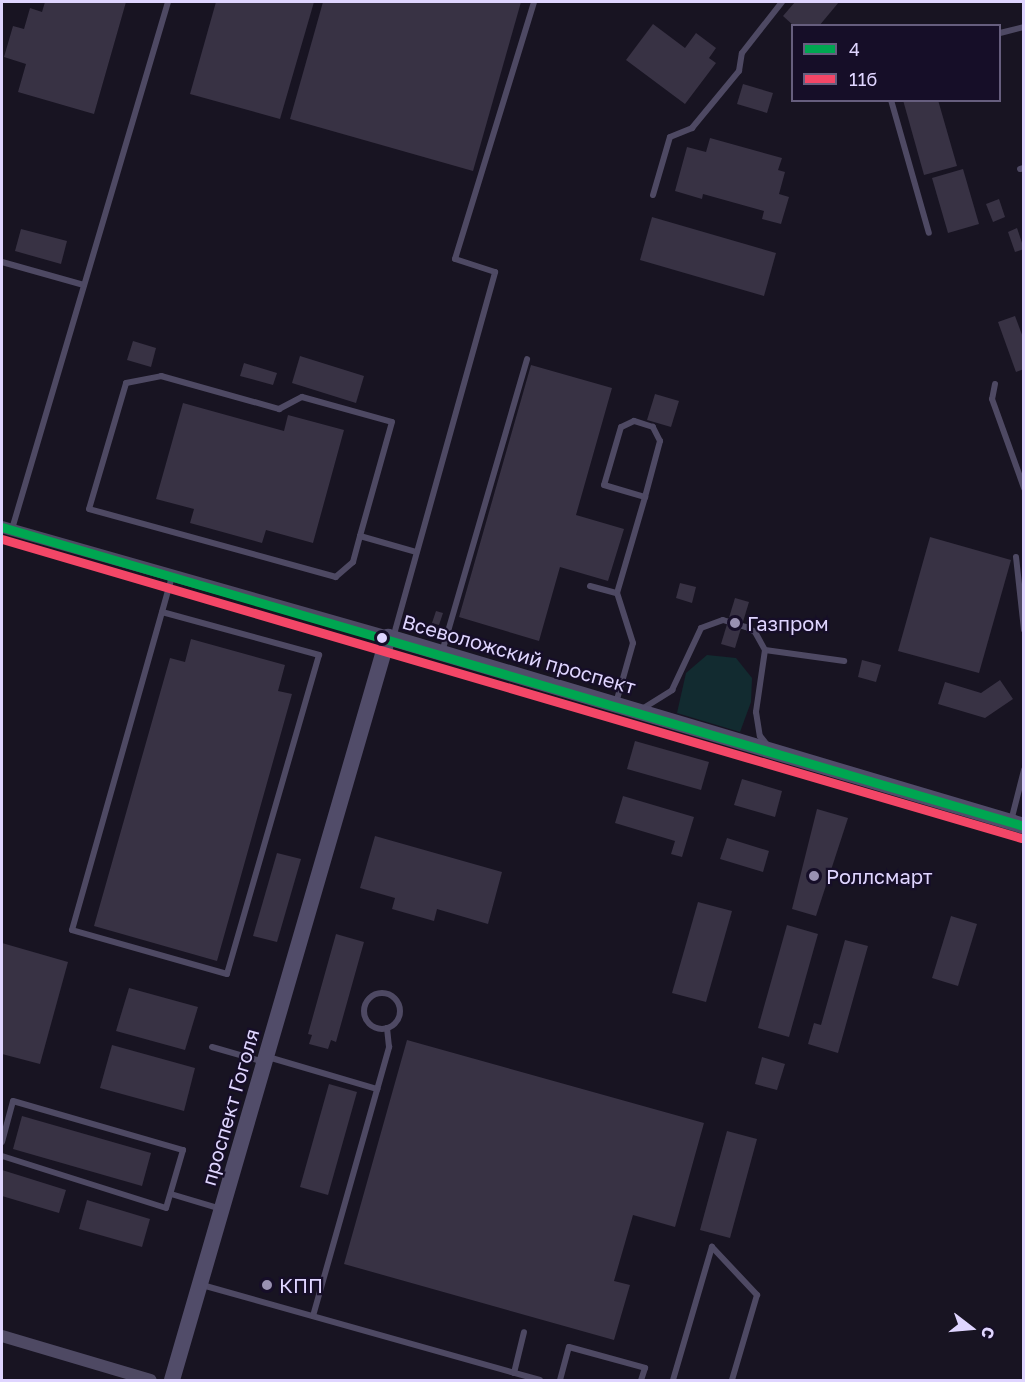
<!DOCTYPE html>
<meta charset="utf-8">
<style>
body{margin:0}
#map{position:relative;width:1025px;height:1382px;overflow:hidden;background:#181422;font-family:"Golos Text",sans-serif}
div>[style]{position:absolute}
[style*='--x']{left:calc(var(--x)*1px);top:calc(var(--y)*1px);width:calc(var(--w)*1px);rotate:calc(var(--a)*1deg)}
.green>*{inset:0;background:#122b30}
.building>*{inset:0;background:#383244}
.lane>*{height:6px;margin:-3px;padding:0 3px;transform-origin:3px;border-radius:3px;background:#4e4963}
.lane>.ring{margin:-3px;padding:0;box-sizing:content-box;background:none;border:6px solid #4e4963;border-radius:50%}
.street>*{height:12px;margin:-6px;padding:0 6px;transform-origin:6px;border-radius:6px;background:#4e4963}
.secondary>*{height:16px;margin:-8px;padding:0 8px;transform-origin:8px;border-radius:8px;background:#514c69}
.bus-1>*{height:9px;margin:-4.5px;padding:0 4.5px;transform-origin:4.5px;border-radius:4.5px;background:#00a651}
.bus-2>*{height:9px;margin:-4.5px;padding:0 4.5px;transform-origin:4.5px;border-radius:4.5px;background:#f34667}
.dots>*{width:16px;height:16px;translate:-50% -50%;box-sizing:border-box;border:3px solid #160e28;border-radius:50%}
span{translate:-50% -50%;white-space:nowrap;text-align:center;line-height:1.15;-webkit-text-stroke:4.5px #160e28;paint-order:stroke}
.poi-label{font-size:20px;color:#dfd5ff}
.left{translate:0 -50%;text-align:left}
.street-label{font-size:20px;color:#dfd5ff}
.frame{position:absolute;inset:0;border:3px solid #dfd5ff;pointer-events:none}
.legend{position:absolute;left:791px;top:24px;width:210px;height:78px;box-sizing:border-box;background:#160e28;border:2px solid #665e7e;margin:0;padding:8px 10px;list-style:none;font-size:18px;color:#dfd5ff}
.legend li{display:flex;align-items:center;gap:12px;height:30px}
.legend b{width:30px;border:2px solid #665e7e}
.north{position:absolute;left:941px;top:1298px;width:60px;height:60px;-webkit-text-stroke:4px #160e28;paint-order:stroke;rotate:106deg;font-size:16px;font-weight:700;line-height:24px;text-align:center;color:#dfd5ff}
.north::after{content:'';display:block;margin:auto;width:21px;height:27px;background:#dfd5ff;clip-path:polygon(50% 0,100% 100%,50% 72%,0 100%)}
</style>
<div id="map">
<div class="green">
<div style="clip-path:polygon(707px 655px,736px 658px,752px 678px,751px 702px,740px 732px,677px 713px,686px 673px)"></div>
</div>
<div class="building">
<div style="clip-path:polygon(45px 2px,126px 2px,94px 114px,18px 92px,26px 64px,4px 57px,13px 26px,24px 29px,30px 8px,42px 12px)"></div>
<div style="clip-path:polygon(216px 2px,314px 2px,280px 119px,190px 94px)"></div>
<div style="clip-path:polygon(323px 2px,521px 2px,473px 171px,290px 119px)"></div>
<div style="clip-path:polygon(795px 2px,839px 2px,819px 26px,794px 26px,783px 16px)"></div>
<div style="clip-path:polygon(653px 24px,685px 48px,696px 33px,716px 48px,709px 58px,716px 63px,685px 104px,626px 60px)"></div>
<div style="clip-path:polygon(743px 84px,773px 93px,767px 113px,737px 104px)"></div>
<div style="clip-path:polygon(903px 100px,938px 100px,957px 166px,924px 175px)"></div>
<div style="clip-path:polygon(710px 138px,782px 158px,778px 170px,785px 172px,779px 194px,789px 197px,781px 224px,762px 219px,764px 211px,703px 194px,702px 199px,675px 191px,687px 147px,706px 152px)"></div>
<div style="clip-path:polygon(963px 169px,979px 224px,948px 233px,932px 178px)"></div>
<div style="clip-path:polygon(999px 199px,1005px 217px,993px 222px,986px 204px)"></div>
<div style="clip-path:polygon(652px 217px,776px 253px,764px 296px,640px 260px)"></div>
<div style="clip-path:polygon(1017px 228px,1024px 249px,1015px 252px,1008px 232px)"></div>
<div style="clip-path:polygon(21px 229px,67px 241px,61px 264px,15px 251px)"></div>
<div style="clip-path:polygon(1015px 316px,1024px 340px,1024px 369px,1016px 372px,998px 322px)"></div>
<div style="clip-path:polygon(133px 341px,156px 348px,151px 367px,127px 360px)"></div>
<div style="clip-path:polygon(300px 356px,364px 376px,356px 403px,292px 383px)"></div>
<div style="clip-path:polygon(244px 363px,277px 373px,273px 385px,240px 376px)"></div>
<div style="clip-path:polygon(531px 365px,612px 388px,576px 515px,624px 529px,608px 581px,560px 567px,539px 641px,459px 617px)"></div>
<div style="clip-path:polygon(655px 394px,679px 401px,671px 427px,647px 420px)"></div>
<div style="clip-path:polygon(183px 403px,284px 431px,288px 415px,344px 430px,313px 543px,266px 530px,262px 543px,190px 523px,194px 509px,156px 499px)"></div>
<div style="clip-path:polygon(930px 537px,1011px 560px,979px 673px,898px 651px)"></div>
<div style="clip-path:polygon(680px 583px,696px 587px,692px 603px,676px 598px)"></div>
<div style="clip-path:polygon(735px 598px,749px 602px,735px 648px,721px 644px)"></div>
<div style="clip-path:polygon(436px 611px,443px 613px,439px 625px,432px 623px)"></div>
<div style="clip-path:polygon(191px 639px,285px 665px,278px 691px,292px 694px,217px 961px,94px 926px,170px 658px,185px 662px)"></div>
<div style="clip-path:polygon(862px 660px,881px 665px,876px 682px,858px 677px)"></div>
<div style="clip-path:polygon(1000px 680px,1013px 699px,985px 718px,938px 704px,945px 682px,981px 693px)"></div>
<div style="clip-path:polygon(635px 741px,709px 762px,701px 790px,627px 769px)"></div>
<div style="clip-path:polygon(742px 779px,782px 791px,775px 817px,734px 805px)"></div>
<div style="clip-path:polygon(623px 796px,694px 817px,682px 857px,671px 854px,675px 841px,615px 823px)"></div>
<div style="clip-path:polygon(817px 809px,848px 818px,816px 916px,792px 909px)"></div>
<div style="clip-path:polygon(375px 836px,502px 872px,488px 924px,437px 909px,434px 921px,392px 909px,395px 898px,360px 888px)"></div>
<div style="clip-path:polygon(727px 838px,769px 851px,763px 872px,720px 859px)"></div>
<div style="clip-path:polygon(277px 853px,301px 859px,277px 942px,253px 936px)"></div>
<div style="clip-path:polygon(698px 902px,732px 911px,706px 1002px,672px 993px)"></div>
<div style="clip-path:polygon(951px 916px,977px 924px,958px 986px,932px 978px)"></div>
<div style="clip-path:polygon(787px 925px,818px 934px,789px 1037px,758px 1028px)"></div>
<div style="clip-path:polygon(336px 934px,364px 942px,336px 1042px,331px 1040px,328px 1049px,309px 1044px,312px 1035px,308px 1034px)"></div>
<div style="clip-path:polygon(845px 940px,868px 946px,838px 1053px,808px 1044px,814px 1023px,821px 1025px)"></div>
<div style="clip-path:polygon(2px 943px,68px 962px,40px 1064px,2px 1054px)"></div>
<div style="clip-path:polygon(129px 988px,198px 1007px,185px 1050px,116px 1031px)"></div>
<div style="clip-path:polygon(407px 1040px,704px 1123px,675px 1227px,633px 1215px,614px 1281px,630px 1285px,614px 1340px,344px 1264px)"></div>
<div style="clip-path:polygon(112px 1045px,195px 1068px,184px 1111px,100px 1088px)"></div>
<div style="clip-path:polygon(762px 1057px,785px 1064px,777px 1090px,755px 1084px)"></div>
<div style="clip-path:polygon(329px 1084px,357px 1092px,328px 1195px,300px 1187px)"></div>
<div style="clip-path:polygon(22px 1116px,151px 1153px,142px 1186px,13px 1149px)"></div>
<div style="clip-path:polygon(727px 1131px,757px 1139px,730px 1238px,700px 1230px)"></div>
<div style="clip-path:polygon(2px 1170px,66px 1190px,59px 1213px,2px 1196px)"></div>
<div style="clip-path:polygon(87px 1200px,150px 1219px,142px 1247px,79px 1229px)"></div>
<div style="clip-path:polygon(263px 1279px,273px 1282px,271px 1291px,260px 1288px)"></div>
</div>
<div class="lane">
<div style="--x:1000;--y:33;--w:25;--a:-14"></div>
<div style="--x:891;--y:100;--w:138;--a:74.1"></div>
<div style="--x:1020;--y:169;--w:4;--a:-14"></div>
<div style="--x:653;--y:195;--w:60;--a:-73.7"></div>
<div style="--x:670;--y:137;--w:24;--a:-22"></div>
<div style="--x:692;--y:128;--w:74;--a:-50.5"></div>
<div style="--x:739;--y:71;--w:18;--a:-81"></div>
<div style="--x:742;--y:53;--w:65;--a:-51.9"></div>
<div style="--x:2;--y:262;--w:85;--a:15.7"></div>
<div style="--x:995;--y:384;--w:15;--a:101"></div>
<div style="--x:992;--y:399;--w:95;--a:70.2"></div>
<div style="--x:12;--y:529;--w:550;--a:-73.51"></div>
<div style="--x:360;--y:536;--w:27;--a:105"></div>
<div style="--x:353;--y:562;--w:23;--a:139"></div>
<div style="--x:336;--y:577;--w:256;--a:-164.6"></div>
<div style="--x:89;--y:509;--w:131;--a:-73.6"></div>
<div style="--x:126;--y:383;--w:36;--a:-11"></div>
<div style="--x:161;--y:376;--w:123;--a:15.6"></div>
<div style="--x:279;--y:409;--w:26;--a:-28"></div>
<div style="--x:302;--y:397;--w:93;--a:15.5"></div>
<div style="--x:392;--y:422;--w:118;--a:105.7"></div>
<div style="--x:360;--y:536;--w:58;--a:15.9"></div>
<div style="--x:1016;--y:557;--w:73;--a:83.7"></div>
<div style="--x:590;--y:586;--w:28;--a:15"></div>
<div style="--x:162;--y:612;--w:163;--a:15.3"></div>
<div style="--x:319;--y:655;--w:332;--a:106.1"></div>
<div style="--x:227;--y:974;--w:161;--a:-164.2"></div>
<div style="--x:72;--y:930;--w:368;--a:-74.2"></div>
<div style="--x:393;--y:638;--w:380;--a:-74.4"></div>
<div style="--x:495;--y:272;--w:42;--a:-162"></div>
<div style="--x:455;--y:259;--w:269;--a:-72.9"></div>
<div style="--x:765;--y:650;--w:80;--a:7.9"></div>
<div style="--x:442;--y:652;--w:305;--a:-73.8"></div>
<div style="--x:616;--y:703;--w:62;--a:-74.2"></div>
<div style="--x:633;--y:643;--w:52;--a:-107.7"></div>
<div style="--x:617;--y:593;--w:100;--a:-73.7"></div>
<div style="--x:645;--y:497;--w:58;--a:-75"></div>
<div style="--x:660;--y:441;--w:16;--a:-117"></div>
<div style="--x:653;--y:427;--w:20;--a:-162"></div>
<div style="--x:634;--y:421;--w:14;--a:155"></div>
<div style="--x:621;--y:427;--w:60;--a:106.3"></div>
<div style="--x:604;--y:485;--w:43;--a:16.3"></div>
<div style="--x:642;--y:709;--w:36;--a:-32"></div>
<div style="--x:672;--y:690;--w:68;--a:-64.9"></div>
<div style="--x:701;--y:628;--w:23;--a:-20"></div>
<div style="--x:723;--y:620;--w:24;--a:17"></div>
<div style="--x:746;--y:627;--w:10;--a:29"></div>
<div style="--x:755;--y:632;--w:21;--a:61"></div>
<div style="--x:765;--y:650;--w:63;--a:98.3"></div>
<div style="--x:756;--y:712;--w:24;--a:81"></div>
<div style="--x:760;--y:736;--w:13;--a:51"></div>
<div style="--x:1011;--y:821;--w:53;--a:-75.7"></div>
<div class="ring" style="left:364px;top:993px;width:30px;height:30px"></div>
<div style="--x:212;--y:1047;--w:54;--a:16.1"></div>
<div style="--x:268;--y:1057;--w:114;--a:16.4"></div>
<div style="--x:2;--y:1142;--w:42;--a:-75"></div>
<div style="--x:13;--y:1101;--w:177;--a:16.1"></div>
<div style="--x:183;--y:1150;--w:60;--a:106.3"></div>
<div style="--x:166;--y:1208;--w:172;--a:-162.4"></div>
<div style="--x:171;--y:1194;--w:52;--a:16.7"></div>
<div style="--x:202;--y:1285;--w:351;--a:15.7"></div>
<div style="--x:313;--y:1316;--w:280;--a:-74.2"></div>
<div style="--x:389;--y:1047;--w:19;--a:-96"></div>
<div style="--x:514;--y:1373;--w:42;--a:-76.3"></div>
<div style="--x:560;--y:1380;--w:34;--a:-75"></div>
<div style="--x:569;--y:1347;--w:79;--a:15.4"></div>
<div style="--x:645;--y:1368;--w:13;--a:108"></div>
<div style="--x:673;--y:1380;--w:139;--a:-73.7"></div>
<div style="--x:712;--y:1247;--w:66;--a:46.8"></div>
<div style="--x:757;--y:1295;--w:89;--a:106.4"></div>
</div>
<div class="street">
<div style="--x:2;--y:527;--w:401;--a:15.9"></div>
<div style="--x:2;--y:1336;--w:155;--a:16.5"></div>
</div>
<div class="secondary">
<div style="--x:172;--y:1380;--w:774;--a:-73.79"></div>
<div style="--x:388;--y:637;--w:663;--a:16.55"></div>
</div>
<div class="bus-1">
<div style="--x:2;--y:527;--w:1065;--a:16.31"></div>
</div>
<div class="bus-2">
<div style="--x:2;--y:539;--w:1062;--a:16.35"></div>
</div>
<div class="dots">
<div style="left:735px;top:623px;background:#9991b2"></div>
<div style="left:382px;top:638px;background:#dfd5ff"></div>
<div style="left:814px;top:876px;background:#9991b2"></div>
<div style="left:267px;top:1285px;background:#9991b2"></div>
</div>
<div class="poi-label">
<span class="left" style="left:747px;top:623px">Газпром</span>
<span class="left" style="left:826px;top:876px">Роллсмарт</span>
<span class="left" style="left:279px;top:1285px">КПП</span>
</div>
<div class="street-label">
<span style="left:519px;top:654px;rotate:16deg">Всеволожский проспект</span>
<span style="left:230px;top:1107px;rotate:-74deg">проспект Гоголя</span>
</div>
<div class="frame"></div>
<ul class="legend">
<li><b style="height:8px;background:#00a651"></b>4</li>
<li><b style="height:8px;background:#f34667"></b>11б</li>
</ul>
<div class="north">С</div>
</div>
